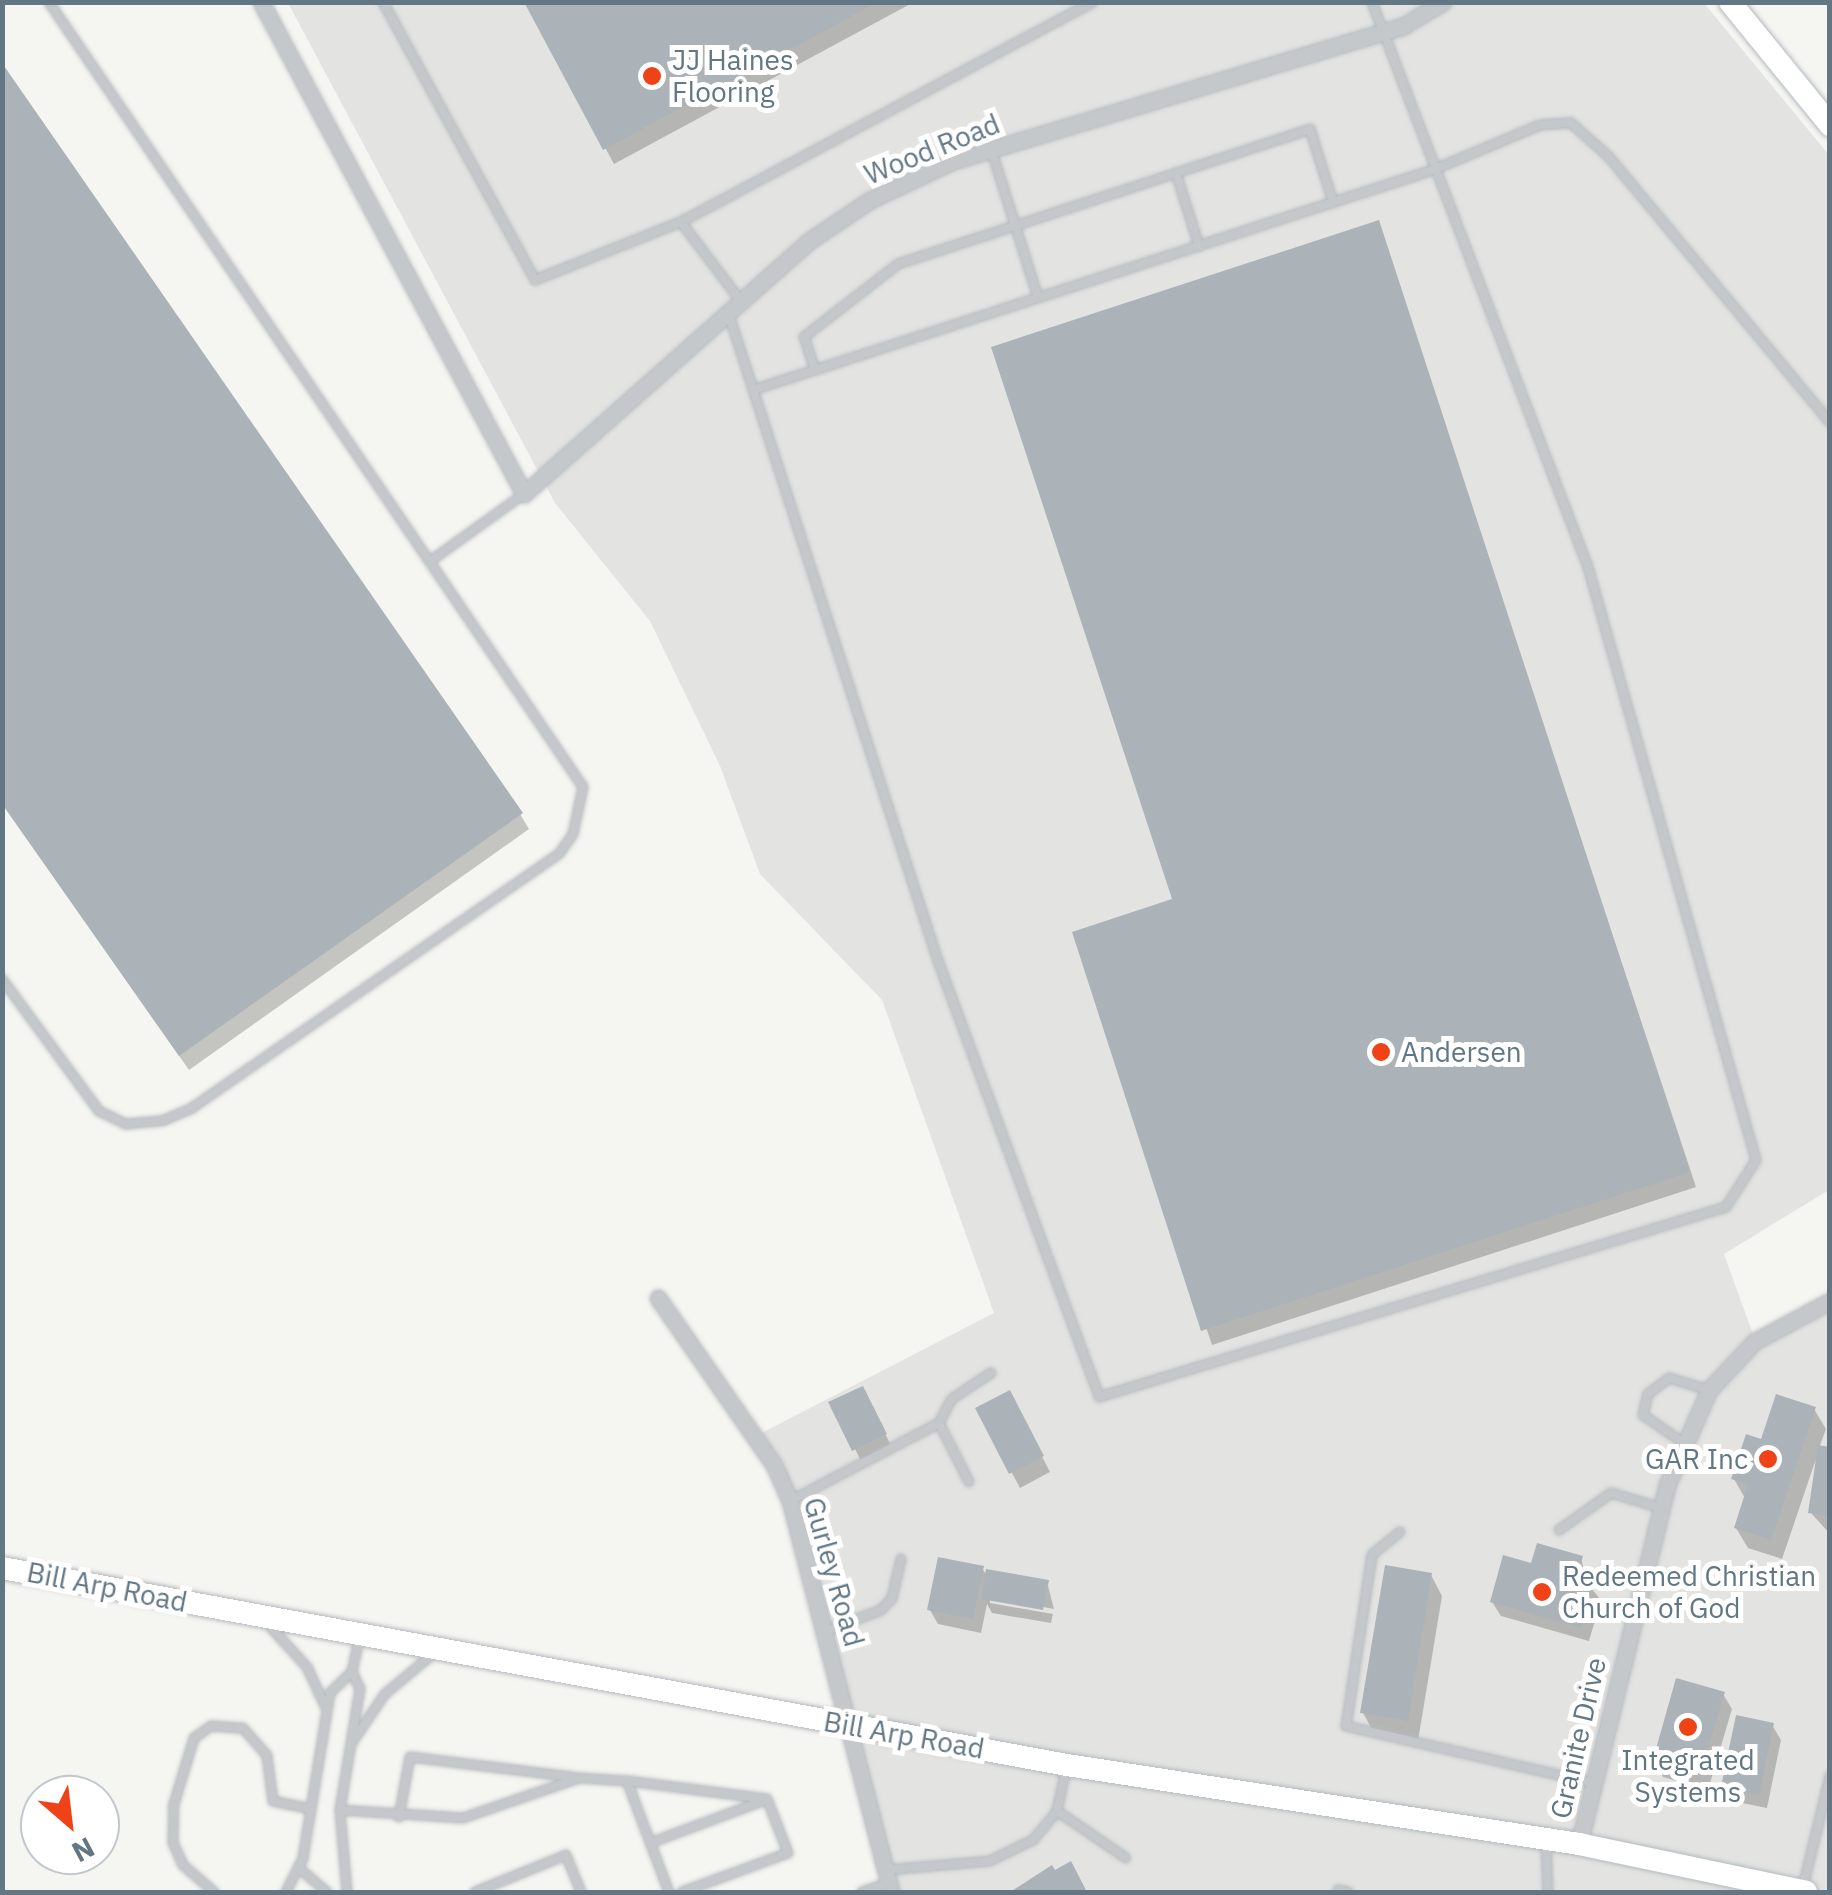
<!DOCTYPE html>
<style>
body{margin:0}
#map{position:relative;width:1832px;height:1895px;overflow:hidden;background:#f5f5f1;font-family:"IBM Plex Sans",sans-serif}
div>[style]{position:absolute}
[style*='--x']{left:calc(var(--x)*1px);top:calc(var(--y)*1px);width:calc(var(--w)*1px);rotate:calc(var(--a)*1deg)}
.built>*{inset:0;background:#e3e4e2}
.shadow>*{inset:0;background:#0003}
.building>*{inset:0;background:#abb3b8}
.roads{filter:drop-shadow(0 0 2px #b4babe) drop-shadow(0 0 2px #b4babe)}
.lane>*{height:8px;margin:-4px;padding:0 4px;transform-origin:4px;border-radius:4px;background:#c4c8cb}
.street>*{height:15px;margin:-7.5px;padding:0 7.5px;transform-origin:7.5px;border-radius:7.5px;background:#c4c8cb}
.secondary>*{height:22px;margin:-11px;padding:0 11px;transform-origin:11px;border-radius:11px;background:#fff}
.dots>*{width:28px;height:28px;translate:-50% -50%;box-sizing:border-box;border:5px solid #fff;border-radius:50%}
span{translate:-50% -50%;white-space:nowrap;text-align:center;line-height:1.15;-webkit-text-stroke:10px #fff;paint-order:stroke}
.poi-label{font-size:28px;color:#627684}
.left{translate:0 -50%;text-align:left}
.right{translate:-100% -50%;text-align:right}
.street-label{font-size:28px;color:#627684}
.frame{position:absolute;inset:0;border:5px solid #627684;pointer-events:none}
.north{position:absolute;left:20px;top:1775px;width:100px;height:100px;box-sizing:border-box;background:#fff;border:2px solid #c0c8ce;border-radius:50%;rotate:152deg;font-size:28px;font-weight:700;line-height:40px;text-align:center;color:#627684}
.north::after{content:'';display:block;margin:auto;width:35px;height:45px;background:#ef4317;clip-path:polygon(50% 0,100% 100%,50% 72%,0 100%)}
</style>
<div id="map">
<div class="built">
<div style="clip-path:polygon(288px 3px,1704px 3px,1829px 155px,1829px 1190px,1724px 1254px,1755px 1340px,1829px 1304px,1829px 1892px,894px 1892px,790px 1501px,754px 1437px,994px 1313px,882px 1000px,760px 874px,720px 766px,650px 621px,555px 503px)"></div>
</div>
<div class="shadow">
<div style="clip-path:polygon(526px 2px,914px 2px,614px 164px)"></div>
<div style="clip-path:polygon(1377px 223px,1696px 1187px,1212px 1345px,1075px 933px,1175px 901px)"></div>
<div style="clip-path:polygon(2px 802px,520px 814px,529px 829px,189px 1070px)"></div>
<div style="clip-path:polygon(832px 1403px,871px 1404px,893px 1450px,863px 1465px)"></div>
<div style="clip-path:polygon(1017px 1408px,1050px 1472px,1020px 1488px,978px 1409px)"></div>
<div style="clip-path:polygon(1814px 1409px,1826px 1429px,1819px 1448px,1830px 1449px,1830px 1534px,1811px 1513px,1816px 1459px,1782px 1559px,1748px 1548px,1736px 1528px,1746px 1500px,1734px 1479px,1763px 1442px)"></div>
<div style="clip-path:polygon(1581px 1558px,1587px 1583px,1601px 1600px,1589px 1641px,1501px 1616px,1492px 1602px,1533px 1566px)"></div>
<div style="clip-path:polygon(982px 1568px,987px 1576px,1047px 1582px,1054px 1609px,990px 1598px,990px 1603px,1053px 1614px,1051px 1623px,992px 1613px,987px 1604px,981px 1633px,938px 1624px,930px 1610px)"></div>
<div style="clip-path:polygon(1431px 1575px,1442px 1596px,1418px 1741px,1374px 1733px,1363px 1713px)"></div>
<div style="clip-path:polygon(1723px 1694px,1732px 1709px,1708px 1790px,1663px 1777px,1655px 1762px)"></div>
<div style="clip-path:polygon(1772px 1725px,1781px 1740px,1767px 1808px,1732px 1801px,1723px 1786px)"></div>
</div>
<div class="building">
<div style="clip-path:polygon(524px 2px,878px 2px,603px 150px)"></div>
<div style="clip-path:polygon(2px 63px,523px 813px,179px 1056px,2px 804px)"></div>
<div style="clip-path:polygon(1379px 220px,1690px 1172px,1201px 1331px,1072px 932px,1172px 899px,991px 347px)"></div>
<div style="clip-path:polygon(863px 1386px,887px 1434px,852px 1451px,828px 1402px)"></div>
<div style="clip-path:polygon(1010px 1390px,1044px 1456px,1009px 1474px,975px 1408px)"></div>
<div style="clip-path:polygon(1776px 1394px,1816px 1407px,1771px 1540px,1734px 1528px,1748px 1484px,1731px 1479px,1746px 1434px,1761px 1439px)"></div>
<div style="clip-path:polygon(1818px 1445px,1830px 1447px,1830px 1516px,1808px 1513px)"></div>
<div style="clip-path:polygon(1537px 1543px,1583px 1556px,1577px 1578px,1594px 1582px,1581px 1628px,1490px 1602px,1503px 1555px,1531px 1563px)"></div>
<div style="clip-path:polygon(938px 1557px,984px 1566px,973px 1619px,927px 1610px)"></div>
<div style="clip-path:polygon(1385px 1565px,1432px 1573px,1408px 1721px,1360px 1713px)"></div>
<div style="clip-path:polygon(986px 1569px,1049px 1580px,1043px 1610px,981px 1599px)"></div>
<div style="clip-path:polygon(1676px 1678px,1725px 1692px,1700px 1776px,1652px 1763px)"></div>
<div style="clip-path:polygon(1736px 1715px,1774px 1723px,1759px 1795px,1721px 1787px)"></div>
<div style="clip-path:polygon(1071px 1861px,1087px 1892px,1010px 1892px,1052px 1865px,1055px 1870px)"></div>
</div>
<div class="roads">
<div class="lane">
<div style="--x:383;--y:2;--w:317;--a:61.3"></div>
<div style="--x:535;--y:280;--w:157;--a:-21.7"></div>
<div style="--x:681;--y:222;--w:98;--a:52.9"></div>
<div style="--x:991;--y:149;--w:155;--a:72.4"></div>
<div style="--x:1176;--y:173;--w:77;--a:72.5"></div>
<div style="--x:681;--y:222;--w:467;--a:-28.1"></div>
<div style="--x:729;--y:315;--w:676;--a:72.07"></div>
<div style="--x:937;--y:958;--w:468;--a:69.7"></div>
<div style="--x:1099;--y:1397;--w:655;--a:-16.86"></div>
<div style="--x:1726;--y:1207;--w:56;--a:-57.4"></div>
<div style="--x:1756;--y:1160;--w:616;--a:-105.82"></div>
<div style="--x:1588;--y:567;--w:605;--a:-110.92"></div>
<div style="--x:815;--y:370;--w:35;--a:-108"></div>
<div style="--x:804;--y:337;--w:119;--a:-37.8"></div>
<div style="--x:898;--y:264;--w:434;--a:-18.1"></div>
<div style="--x:1310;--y:129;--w:77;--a:72.5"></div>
<div style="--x:753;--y:390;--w:715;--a:-17.93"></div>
<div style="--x:1433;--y:170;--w:116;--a:-22.8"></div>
<div style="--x:1540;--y:125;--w:31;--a:-4"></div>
<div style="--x:1571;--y:123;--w:50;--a:41.7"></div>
<div style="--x:1608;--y:156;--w:346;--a:50.2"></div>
<div style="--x:432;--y:560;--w:113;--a:-35.7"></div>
<div style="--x:2;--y:979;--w:164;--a:53.7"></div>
<div style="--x:99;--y:1111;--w:30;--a:26"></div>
<div style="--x:126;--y:1124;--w:36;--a:-5"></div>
<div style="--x:162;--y:1121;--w:33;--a:-23"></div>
<div style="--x:192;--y:1108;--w:446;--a:-34.7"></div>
<div style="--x:559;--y:854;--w:24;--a:-55"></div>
<div style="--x:573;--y:834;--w:48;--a:-78"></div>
<div style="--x:583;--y:787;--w:949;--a:-124.23"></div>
<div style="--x:939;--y:1423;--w:66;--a:63"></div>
<div style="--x:1685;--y:1444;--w:51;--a:-145.4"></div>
<div style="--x:1643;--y:1415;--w:22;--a:-77"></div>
<div style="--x:1648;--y:1394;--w:26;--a:-37"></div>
<div style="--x:1669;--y:1378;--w:42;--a:16.7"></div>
<div style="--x:790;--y:1501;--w:168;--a:-27.6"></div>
<div style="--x:939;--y:1423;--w:27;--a:-62"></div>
<div style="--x:952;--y:1399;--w:47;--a:-33.7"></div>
<div style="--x:1559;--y:1530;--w:64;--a:-35.4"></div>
<div style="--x:1611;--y:1493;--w:52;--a:16.7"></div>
<div style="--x:1400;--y:1532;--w:36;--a:141"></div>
<div style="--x:1372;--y:1555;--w:173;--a:98.6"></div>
<div style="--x:1346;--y:1726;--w:253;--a:13"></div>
<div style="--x:266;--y:1622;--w:61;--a:47.7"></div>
<div style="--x:307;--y:1667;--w:45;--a:65.1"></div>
<div style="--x:826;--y:1631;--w:59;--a:-20.9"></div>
<div style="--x:881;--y:1610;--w:16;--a:-47"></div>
<div style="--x:892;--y:1598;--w:40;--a:-77"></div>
<div style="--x:353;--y:1741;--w:57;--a:-55.8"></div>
<div style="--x:385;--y:1694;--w:64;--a:-39.9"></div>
<div style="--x:1066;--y:1769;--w:43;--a:102.1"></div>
<div style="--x:1057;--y:1811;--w:83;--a:34.3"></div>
<div style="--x:628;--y:1781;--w:140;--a:7.4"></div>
<div style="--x:767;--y:1799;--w:58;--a:68.7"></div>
<div style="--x:788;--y:1853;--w:113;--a:159.8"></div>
<div style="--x:340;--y:1810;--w:123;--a:3.7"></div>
<div style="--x:463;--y:1818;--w:123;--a:-19"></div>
<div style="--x:579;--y:1778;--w:48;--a:3.6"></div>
<div style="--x:627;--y:1781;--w:119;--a:69.3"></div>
<div style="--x:399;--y:1817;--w:61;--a:-79.6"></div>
<div style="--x:410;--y:1757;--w:165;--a:7"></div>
<div style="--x:650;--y:1843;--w:121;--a:-20.4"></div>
<div style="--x:1546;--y:1843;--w:49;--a:87.7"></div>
<div style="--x:298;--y:1867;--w:38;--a:41"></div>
<div style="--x:886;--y:1870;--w:104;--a:-4.9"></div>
<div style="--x:990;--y:1861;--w:48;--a:-26"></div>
<div style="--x:1033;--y:1840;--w:38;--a:-50"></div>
<div style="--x:1803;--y:1887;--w:114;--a:-76.3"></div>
<div style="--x:1338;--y:1890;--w:10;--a:11"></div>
<div style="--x:214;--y:1892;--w:41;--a:-138.9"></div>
<div style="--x:183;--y:1865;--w:24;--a:-114"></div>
<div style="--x:173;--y:1843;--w:39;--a:-89"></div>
<div style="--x:174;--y:1804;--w:69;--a:-73.1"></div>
<div style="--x:194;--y:1738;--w:21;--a:-35"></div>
<div style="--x:211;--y:1726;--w:32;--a:4"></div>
<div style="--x:243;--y:1728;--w:37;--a:49"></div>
<div style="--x:267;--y:1756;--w:45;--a:82.4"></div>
<div style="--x:273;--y:1801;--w:39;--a:12"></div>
<div style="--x:286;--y:1892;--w:38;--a:-63"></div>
<div style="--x:303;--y:1858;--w:167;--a:-80.7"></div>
<div style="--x:330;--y:1693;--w:30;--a:-44"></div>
<div style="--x:352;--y:1672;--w:34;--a:-78"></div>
<div style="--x:347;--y:1892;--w:82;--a:-94.9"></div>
<div style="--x:340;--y:1810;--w:123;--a:-80.6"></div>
<div style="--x:360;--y:1689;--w:19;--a:-115"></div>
<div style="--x:475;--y:1892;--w:98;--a:-22.1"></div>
<div style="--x:566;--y:1855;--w:40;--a:68"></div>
<div style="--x:862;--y:1892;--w:28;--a:-19"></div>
</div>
<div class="street">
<div style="--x:261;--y:2;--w:558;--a:61.87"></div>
<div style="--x:524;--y:494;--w:381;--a:-41.6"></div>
<div style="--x:809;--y:241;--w:73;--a:-33.9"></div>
<div style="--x:870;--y:200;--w:92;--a:-25.2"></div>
<div style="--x:953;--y:161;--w:470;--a:-16.7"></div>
<div style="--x:1403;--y:26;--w:47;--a:-31"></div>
<div style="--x:658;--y:1298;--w:203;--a:55.2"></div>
<div style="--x:774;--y:1465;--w:39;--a:66"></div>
<div style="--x:790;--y:1501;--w:404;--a:75.5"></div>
<div style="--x:1579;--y:1844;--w:370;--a:-76.2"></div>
<div style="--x:1667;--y:1485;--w:104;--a:-66.1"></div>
<div style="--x:1709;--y:1390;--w:67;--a:-46.8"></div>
<div style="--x:1755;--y:1341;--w:85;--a:-28.1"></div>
</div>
<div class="secondary">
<div style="--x:1730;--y:2;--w:159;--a:50.9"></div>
<div style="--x:2;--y:1568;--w:1083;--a:10.48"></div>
<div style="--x:1067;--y:1765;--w:518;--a:8.77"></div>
<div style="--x:1579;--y:1844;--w:232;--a:11.9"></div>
</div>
</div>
<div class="dots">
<div style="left:652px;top:76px;background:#ef4317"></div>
<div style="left:1381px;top:1052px;background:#ef4317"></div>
<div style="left:1768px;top:1459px;background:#ef4317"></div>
<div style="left:1542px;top:1592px;background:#ef4317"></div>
<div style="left:1688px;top:1727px;background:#ef4317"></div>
</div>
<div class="poi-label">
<span class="left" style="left:672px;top:76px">JJ Haines<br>Flooring</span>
<span class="left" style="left:1401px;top:1052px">Andersen</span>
<span class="right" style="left:1748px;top:1459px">GAR Inc</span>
<span class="left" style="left:1562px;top:1592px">Redeemed Christian<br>Church of God</span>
<span style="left:1688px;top:1776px">Integrated<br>Systems</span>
</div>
<div class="street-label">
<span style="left:932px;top:149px;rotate:-22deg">Wood Road</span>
<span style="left:834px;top:1572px;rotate:74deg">Gurley Road</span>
<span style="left:107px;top:1587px;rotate:11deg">Bill Arp Road</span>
<span style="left:904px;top:1735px;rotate:10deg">Bill Arp Road</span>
<span style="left:1578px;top:1738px;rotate:-77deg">Granite Drive</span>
</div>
<div class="frame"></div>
<div class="north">N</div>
</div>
